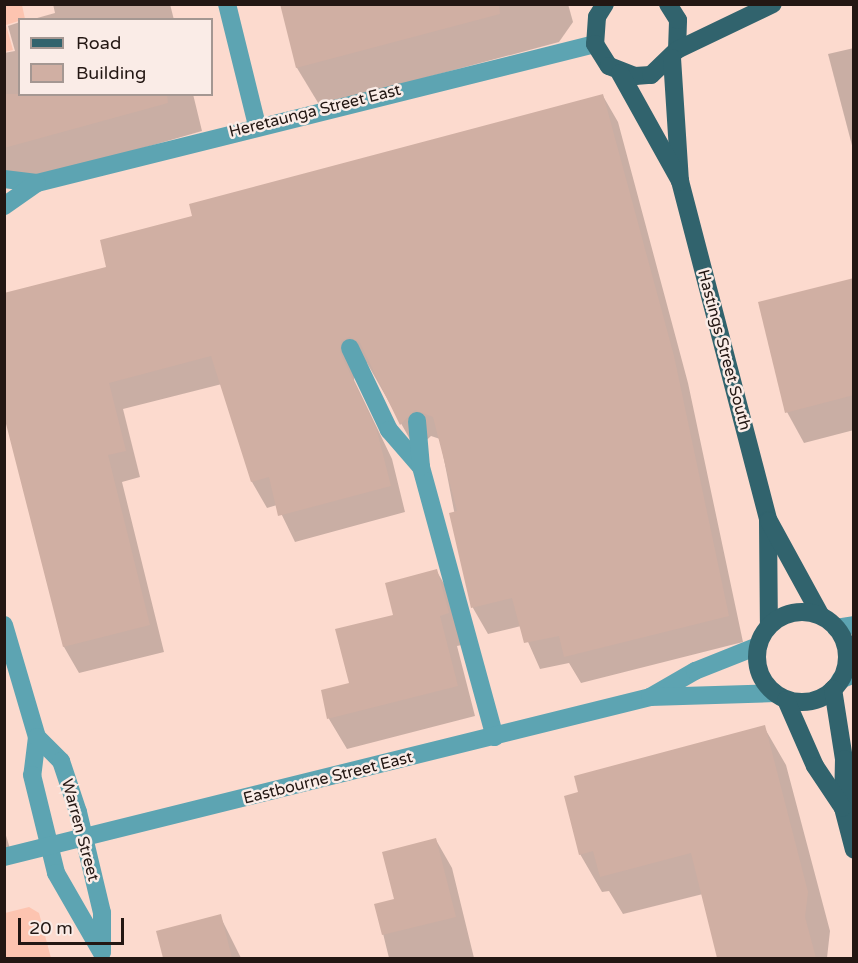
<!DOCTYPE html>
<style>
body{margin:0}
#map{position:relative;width:858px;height:963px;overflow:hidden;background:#fcdace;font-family:"Varela Round",sans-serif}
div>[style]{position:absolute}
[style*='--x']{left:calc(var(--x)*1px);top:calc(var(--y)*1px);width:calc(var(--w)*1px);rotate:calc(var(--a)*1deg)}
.green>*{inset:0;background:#fdc4b0}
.shadow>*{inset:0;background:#0003}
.building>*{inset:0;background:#d0afa3}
.minor>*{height:18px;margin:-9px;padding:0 9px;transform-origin:9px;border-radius:9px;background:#5da4b2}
.major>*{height:18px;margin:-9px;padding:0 9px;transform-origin:9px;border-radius:9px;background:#31636d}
.major>.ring{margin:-9px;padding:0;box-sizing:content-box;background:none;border:18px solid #31636d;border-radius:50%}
span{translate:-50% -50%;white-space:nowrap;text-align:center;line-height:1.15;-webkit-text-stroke:5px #faece7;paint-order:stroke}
.street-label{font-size:16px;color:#231713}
.frame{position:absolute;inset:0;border:6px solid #231713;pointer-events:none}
.legend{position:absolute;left:18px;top:18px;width:195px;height:78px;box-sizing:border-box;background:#faece7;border:2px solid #a49792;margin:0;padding:8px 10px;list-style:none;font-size:18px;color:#231713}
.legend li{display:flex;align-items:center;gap:12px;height:30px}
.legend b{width:30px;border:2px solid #a49792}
.scale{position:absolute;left:18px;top:918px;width:106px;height:27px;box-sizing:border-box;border:3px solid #231713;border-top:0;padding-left:8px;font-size:18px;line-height:21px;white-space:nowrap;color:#231713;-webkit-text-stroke:4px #faece7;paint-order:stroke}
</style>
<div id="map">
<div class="green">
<div style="clip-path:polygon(5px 4px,22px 5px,25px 19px,6px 25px,13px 50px,5px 52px)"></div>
<div style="clip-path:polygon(29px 907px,39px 913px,51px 958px,5px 958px,5px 913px)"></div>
</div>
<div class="shadow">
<div style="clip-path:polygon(53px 4px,170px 4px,174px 20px,30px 20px,55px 13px)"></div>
<div style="clip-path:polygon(281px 4px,568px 4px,573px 22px,559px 42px,320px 106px,297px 68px)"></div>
<div style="clip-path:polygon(20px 22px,20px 94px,193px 94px,202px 131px,4px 188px,4px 53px,15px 51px,8px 26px)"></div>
<div style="clip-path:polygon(854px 48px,854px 153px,828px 54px)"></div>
<div style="clip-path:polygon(603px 96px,618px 122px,688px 383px,743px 642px,581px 683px,569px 663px,540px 669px,521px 626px,488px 634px,473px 608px,440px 439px,431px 436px,416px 450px,367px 363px,356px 368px,354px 380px,392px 459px,405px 512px,295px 542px,277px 505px,267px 508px,252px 482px,222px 384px,123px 409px,140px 477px,122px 482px,164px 652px,79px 673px,64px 647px,4px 410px,108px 268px,194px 217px)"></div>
<div style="clip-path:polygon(854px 281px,854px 430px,804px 443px,787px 412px)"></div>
<div style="clip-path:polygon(436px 570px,454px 601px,466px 644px,457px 646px,475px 716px,347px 749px,329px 719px,323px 691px,351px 684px,394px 616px)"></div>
<div style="clip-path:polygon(764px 727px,786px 765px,830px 931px,827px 958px,720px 958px,703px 894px,623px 914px,609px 891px,602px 892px,580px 854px)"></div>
<div style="clip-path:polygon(4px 829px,11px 852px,4px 854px)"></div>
<div style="clip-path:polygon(436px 840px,452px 868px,474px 958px,389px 958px,376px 905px,396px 900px)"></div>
<div style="clip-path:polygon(220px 916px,241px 958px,165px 958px,158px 932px)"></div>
</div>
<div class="building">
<div style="clip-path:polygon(280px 4px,499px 4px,500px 14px,296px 68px)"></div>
<div style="clip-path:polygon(4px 94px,167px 94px,168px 103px,4px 148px)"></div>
<div style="clip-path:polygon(603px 94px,674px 356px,729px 616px,564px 657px,559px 636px,524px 643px,512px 598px,471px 608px,449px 513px,457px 511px,433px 417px,415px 410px,400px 425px,360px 343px,350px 337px,341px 341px,340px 352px,377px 431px,391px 486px,278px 516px,269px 477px,251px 482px,211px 356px,109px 383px,126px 451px,108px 455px,150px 625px,63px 647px,4px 416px,4px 293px,106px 267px,100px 240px,192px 216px,189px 204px)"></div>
<div style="clip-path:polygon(854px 278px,854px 395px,785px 413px,758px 302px)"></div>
<div style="clip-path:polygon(437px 569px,449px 613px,440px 616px,458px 686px,327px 719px,321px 690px,349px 683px,335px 629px,393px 615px,385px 583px)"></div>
<div style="clip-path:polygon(765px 725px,808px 892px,805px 917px,816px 958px,717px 958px,691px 853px,600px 877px,593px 851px,579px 855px,564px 796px,578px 792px,574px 776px)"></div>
<div style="clip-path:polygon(436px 838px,456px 917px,382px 935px,374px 904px,394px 899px,382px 852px)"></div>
<div style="clip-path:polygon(221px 914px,232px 958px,163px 958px,156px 931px)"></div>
</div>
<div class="minor">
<div style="--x:227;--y:4;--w:125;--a:76.1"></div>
<div style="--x:4;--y:179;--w:33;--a:7"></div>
<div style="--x:37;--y:183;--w:575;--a:-13.99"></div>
<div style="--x:4;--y:206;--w:40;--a:-34.9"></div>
<div style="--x:350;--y:348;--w:91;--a:64.6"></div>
<div style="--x:389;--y:430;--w:49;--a:49.1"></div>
<div style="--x:421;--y:467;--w:280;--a:74.7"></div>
<div style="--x:417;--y:421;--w:46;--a:85"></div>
<div style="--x:4;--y:625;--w:117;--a:73.6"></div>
<div style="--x:37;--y:737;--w:38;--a:97"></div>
<div style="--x:32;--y:775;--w:101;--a:76.2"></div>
<div style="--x:56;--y:873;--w:92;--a:60.1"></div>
<div style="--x:836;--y:628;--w:18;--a:-9"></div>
<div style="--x:840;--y:680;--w:15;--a:-23"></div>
<div style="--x:650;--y:697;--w:52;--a:-30"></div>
<div style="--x:695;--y:671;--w:68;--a:-21.6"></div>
<div style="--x:37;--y:737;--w:34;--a:45"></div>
<div style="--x:61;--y:761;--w:54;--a:71.6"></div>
<div style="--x:78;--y:812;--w:104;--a:76.6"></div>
<div style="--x:102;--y:913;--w:38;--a:90"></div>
<div style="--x:4;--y:857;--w:666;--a:-13.91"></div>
<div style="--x:650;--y:697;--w:125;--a:-1.8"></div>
</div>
<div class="major">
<div style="--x:605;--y:4;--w:15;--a:122"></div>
<div style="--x:597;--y:17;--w:27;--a:94"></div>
<div style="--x:595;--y:44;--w:26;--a:58"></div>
<div style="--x:609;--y:66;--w:28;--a:21"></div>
<div style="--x:635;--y:76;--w:16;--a:-4"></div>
<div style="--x:651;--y:75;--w:36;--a:-44"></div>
<div style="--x:677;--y:50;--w:30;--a:-88"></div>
<div style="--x:678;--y:20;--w:19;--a:-122"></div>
<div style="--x:677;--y:50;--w:106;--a:-25.6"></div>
<div style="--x:672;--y:58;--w:123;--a:86.3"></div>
<div style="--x:680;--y:181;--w:350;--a:75.4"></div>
<div style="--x:768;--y:520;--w:105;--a:89.5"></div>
<div style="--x:620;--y:73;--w:124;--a:60.9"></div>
<div style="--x:769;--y:521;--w:108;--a:61.3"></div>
<div class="ring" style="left:757px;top:612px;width:72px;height:72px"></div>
<div style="--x:833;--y:689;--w:71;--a:81.1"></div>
<div style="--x:844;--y:759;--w:49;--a:91.2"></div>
<div style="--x:843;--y:808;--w:43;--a:75.3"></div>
<div style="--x:786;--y:700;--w:72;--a:66.3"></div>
<div style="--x:815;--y:766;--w:50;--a:56.3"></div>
</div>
<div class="street-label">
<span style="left:315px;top:111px;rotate:-14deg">Heretaunga Street East</span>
<span style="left:724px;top:350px;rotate:75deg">Hastings Street South</span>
<span style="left:328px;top:778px;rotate:-14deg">Eastbourne Street East</span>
<span style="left:80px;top:830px;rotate:75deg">Warren Street</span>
</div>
<div class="frame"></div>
<ul class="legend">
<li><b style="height:8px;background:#31636d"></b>Road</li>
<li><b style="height:16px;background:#d0afa3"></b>Building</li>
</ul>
<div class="scale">20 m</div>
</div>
